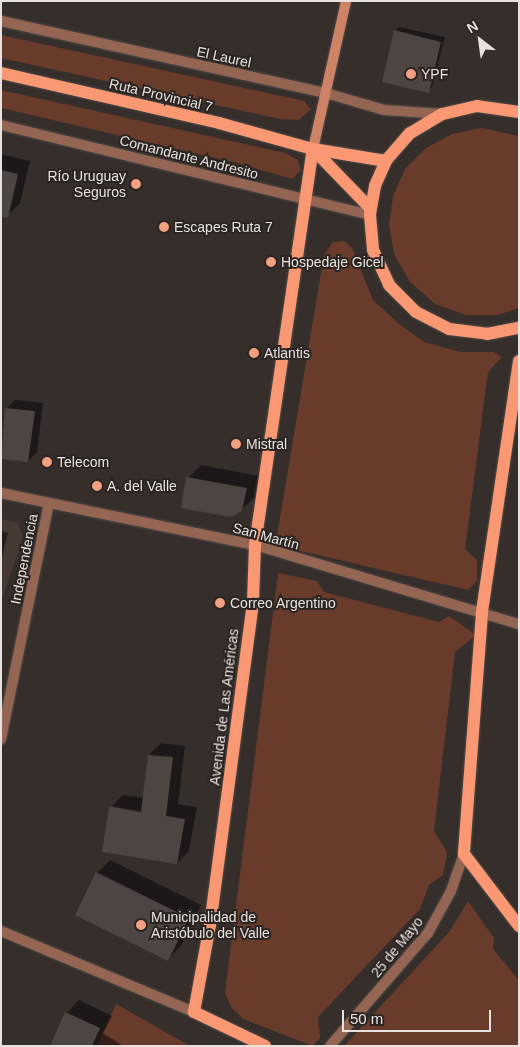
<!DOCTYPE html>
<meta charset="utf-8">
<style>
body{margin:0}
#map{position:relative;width:520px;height:1047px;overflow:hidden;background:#352e2b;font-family:Helvetica,sans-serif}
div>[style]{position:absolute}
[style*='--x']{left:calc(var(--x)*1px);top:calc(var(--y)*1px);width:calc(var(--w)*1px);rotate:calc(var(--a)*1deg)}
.built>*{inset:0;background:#463833}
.green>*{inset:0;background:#683b2b}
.shadow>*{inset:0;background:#0007}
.building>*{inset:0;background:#4d4542}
.roads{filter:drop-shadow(0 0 1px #514b48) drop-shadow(0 0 1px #514b48)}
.minor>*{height:10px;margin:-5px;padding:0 5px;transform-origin:5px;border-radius:5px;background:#956554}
.secondary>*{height:10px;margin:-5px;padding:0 5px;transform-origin:5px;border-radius:5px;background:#ce8266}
.primary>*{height:12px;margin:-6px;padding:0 6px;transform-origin:6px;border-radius:6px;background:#f99873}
.dots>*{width:14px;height:14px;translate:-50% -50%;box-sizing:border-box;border:2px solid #2b2421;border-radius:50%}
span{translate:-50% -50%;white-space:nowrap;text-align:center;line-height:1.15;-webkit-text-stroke:4px #2b2421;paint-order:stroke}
.street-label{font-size:14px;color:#e7e2e0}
.poi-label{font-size:14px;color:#e7e2e0}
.left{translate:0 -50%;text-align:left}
.right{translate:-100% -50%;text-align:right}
.frame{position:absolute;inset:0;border:2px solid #e7e2e0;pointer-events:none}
.north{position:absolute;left:455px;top:15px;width:50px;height:50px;-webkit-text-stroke:4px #2b2421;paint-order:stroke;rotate:330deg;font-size:14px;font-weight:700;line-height:20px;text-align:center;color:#e7e2e0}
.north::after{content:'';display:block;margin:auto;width:18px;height:22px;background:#e7e2e0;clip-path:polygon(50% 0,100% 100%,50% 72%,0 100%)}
.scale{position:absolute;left:342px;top:1010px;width:149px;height:22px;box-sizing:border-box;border:2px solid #e7e2e0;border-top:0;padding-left:6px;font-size:15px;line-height:18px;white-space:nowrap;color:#e7e2e0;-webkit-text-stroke:4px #2b2421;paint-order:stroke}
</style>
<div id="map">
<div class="built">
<div style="clip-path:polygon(1px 519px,18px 523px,23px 538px,1px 602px)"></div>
</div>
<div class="green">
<div style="clip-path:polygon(1px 35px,304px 101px,311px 109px,299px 120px,280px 119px,1px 58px)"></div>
<div style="clip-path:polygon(1px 90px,285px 153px,298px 160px,301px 170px,292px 179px,237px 163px,1px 108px)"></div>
<div style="clip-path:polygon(481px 128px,519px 136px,519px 308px,498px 315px,466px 315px,435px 304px,410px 282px,394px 254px,389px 225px,393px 196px,405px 169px,426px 148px,452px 134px)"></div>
<div style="clip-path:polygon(345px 241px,352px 248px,373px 300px,399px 324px,424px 342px,461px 352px,494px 352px,502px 357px,488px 372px,465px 549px,477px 560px,477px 581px,468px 590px,292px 549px,276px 541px,324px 255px,333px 242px)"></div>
<div style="clip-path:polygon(278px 573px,317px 581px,324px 592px,439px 622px,449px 616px,476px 635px,455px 652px,434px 831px,447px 852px,443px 875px,429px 885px,420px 909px,318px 1017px,320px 1038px,313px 1046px,243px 1019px,231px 1007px,225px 993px)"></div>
<div style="clip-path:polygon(468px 901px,494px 938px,493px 949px,519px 980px,519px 1046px,344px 1046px,450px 931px)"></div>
<div style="clip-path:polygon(116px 1004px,190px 1046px,97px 1046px)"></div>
</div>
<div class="shadow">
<div style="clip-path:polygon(399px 27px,445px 37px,432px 87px,428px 91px,395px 31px)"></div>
<div style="clip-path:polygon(1px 154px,30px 161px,20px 203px,7px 216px,1px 215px)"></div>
<div style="clip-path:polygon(15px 400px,43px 403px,37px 452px,28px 461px,6px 409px)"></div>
<div style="clip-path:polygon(201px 465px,259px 476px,255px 497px,241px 510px,188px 478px)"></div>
<div style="clip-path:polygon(1px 531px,8px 533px,1px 561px)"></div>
<div style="clip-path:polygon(161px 743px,185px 746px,178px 804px,197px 807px,189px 851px,177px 863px,111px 807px,123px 795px,144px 798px,149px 755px)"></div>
<div style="clip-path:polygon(110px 860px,201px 905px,181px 946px,168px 959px,97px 873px)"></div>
<div style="clip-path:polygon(79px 1000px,112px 1016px,103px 1033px,123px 1046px,51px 1046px,67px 1013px)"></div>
</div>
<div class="building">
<div style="clip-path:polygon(394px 30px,441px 42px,429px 93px,382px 82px)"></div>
<div style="clip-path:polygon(1px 170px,18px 174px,8px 218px,1px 217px)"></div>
<div style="clip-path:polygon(5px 408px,35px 411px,28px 462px,1px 459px)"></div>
<div style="clip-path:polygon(186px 477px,247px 488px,242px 511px,231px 517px,181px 508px)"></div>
<div style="clip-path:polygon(148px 755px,173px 757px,166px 816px,185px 819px,177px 864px,102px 852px,109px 806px,141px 812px)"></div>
<div style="clip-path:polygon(96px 872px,189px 918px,168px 961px,75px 915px)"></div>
<div style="clip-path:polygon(65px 1012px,100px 1028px,92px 1046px,50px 1046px)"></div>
</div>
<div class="roads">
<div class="minor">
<div style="--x:1;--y:21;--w:333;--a:12.5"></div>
<div style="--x:326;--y:93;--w:60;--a:16.3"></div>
<div style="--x:384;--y:110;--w:58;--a:3.9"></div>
<div style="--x:1;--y:125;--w:380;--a:13.7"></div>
<div style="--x:1;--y:493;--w:259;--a:11.6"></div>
<div style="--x:255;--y:545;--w:276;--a:16.7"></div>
<div style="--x:1;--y:739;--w:241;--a:-78.5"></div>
<div style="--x:1;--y:931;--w:209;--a:22.8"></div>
<div style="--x:330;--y:1046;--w:150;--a:-49.1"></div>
<div style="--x:428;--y:933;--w:48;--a:-61.3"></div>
<div style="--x:451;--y:891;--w:39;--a:-71"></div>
</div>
<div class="secondary">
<div style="--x:313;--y:149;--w:152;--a:-77.4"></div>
</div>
<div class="primary">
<div style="--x:1;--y:73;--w:224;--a:12.9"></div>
<div style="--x:219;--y:123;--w:98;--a:15.5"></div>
<div style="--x:313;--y:149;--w:74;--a:9.3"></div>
<div style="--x:519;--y:112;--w:42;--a:-171.9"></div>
<div style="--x:477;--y:106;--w:36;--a:167"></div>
<div style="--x:442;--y:114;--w:37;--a:149"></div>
<div style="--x:410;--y:133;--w:37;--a:131"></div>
<div style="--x:386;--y:161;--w:27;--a:114"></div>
<div style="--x:375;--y:186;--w:29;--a:100"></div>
<div style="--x:370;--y:215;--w:35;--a:85"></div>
<div style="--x:373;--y:250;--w:38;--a:65"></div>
<div style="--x:389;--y:285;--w:38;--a:45"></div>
<div style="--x:416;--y:312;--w:37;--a:27"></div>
<div style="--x:449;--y:329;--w:38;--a:7"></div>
<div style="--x:487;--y:334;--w:33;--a:-11"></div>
<div style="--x:313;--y:149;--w:83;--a:46"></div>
<div style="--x:519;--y:361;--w:255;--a:98.4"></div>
<div style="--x:482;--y:613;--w:242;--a:94.3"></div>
<div style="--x:464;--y:854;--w:91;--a:52.6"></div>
<div style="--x:265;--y:1046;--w:79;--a:-154.4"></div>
<div style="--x:194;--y:1012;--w:88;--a:-79.6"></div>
<div style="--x:210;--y:925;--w:326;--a:-82.4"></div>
<div style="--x:253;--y:602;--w:57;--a:-88"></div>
<div style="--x:255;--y:545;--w:400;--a:-81.7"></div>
</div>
</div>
<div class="dots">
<div style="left:411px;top:74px;background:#f2a081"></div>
<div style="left:136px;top:184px;background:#f2a081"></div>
<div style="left:164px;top:227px;background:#f2a081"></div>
<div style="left:271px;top:262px;background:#f2a081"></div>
<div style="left:254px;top:353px;background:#f2a081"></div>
<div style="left:236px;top:444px;background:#f2a081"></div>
<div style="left:47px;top:462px;background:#f2a081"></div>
<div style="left:97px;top:486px;background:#f2a081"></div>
<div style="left:220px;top:603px;background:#f2a081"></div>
<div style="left:141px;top:925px;background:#f2a081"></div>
</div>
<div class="street-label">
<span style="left:224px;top:57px;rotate:12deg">El Laurel</span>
<span style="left:161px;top:95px;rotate:13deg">Ruta Provincial 7</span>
<span style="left:189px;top:157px;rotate:14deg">Comandante Andresito</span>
<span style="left:266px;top:536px;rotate:15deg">San Martín</span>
<span style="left:24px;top:559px;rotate:-79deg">Independencia</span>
<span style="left:224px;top:707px;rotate:-83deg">Avenida de Las Américas</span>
<span style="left:397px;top:947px;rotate:-51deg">25 de Mayo</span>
</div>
<div class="poi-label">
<span class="left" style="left:421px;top:74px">YPF</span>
<span class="right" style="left:126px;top:184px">Río Uruguay<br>Seguros</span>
<span class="left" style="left:174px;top:227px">Escapes Ruta 7</span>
<span class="left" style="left:281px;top:262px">Hospedaje Gicel</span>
<span class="left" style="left:264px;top:353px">Atlantis</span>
<span class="left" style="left:246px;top:444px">Mistral</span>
<span class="left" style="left:57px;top:462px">Telecom</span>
<span class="left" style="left:107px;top:486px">A. del Valle</span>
<span class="left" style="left:230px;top:603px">Correo Argentino</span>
<span class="left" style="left:151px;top:925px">Municipalidad de<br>Aristóbulo del Valle</span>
</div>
<div class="frame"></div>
<div class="north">N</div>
<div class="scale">50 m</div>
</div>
